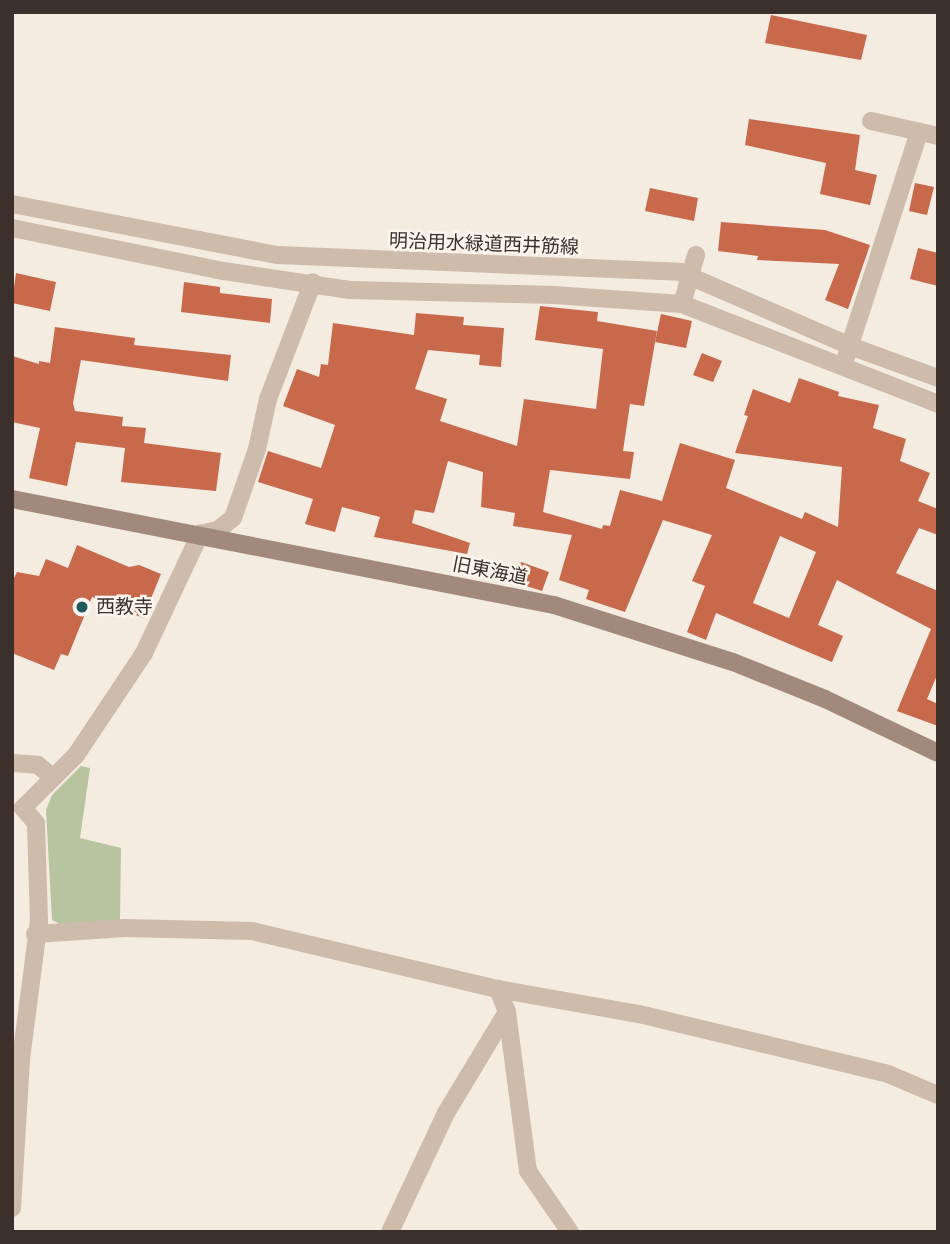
<!DOCTYPE html>
<meta charset="utf-8">
<style>
body{margin:0}
#map{position:relative;width:950px;height:1244px;overflow:hidden;background:#f4ebe1;font-family:Helvetica,"Noto Sans JP",sans-serif}
div>[style]{position:absolute}
[style*='--x']{left:calc(var(--x)*1px);top:calc(var(--y)*1px);width:calc(var(--w)*1px);rotate:calc(var(--a)*1deg)}
.green>*{inset:0;background:#b8c4a0}
.building>*{inset:0;background:#c8694b}
.street>*{height:18px;margin:-9px;padding:0 9px;transform-origin:9px;border-radius:9px;background:#cdbbac}
.secondary>*{height:18px;margin:-9px;padding:0 9px;transform-origin:9px;border-radius:9px;background:#a18a7d}
.dots>*{width:19px;height:19px;translate:-50% -50%;box-sizing:border-box;border:4px solid #fbf5ee;border-radius:50%}
span{translate:-50% -50%;white-space:nowrap;text-align:center;line-height:1.15;-webkit-text-stroke:5px #fbf5ee;paint-order:stroke}
.street-label{font-size:19px;color:#3b302b}
.poi-label{font-size:19px;color:#3b302b}
.left{translate:0 -50%;text-align:left}
.frame{position:absolute;inset:0;border:14px solid #3b302b;pointer-events:none}
</style>
<div id="map">
<div class="green">
<div style="clip-path:polygon(81px 766px,90px 768px,80px 838px,121px 848px,120px 921px,64px 926px,52px 920px,46px 810px,52px 795px)"></div>
</div>
<div class="building">
<div style="clip-path:polygon(771px 15px,867px 35px,861px 60px,765px 43px)"></div>
<div style="clip-path:polygon(749px 119px,860px 135px,855px 170px,877px 175px,870px 205px,820px 194px,826px 163px,745px 145px)"></div>
<div style="clip-path:polygon(915px 183px,934px 187px,927px 215px,909px 211px)"></div>
<div style="clip-path:polygon(650px 188px,698px 198px,694px 221px,645px 211px)"></div>
<div style="clip-path:polygon(721px 222px,825px 230px,870px 245px,848px 309px,825px 300px,839px 264px,757px 260px,758px 256px,718px 251px)"></div>
<div style="clip-path:polygon(918px 248px,938px 253px,938px 286px,910px 279px)"></div>
<div style="clip-path:polygon(16px 273px,56px 282px,50px 311px,12px 303px)"></div>
<div style="clip-path:polygon(184px 282px,220px 287px,220px 293px,272px 299px,270px 323px,181px 312px)"></div>
<div style="clip-path:polygon(evenodd,540px 306px,598px 312px,597px 321px,657px 331px,644px 406px,630px 404px,623px 451px,634px 452px,630px 479px,550px 470px,543px 512px,602px 529px,603px 525px,610px 526px,620px 490px,662px 501px,680px 443px,735px 460px,726px 488px,802px 519px,805px 512px,838px 527px,842px 467px,735px 453px,748px 416px,744px 415px,753px 389px,790px 403px,799px 378px,839px 392px,838px 396px,879px 405px,873px 428px,906px 439px,900px 461px,930px 473px,918px 501px,938px 509px,938px 535px,919px 528px,896px 573px,938px 591px,938px 673px,927px 699px,938px 704px,938px 726px,897px 711px,931px 629px,837px 580px,818px 625px,843px 636px,832px 662px,716px 613px,706px 640px,687px 632px,705px 586px,692px 581px,712px 535px,663px 520px,625px 612px,586px 599px,589px 590px,559px 580px,572px 535px,513px 526px,515px 513px,481px 507px,483px 472px,448px 461px,434px 513px,415px 510px,412px 523px,470px 543px,467px 554px,374px 537px,380px 517px,342px 507px,335px 532px,305px 524px,313px 499px,258px 482px,268px 451px,321px 468px,335px 425px,283px 406px,297px 369px,319px 377px,321px 364px,328px 365px,333px 323px,414px 335px,416px 313px,464px 317px,463px 325px,504px 328px,501px 367px,479px 365px,480px 355px,428px 350px,415px 389px,447px 399px,440px 421px,517px 446px,524px 399px,596px 409px,603px 349px,535px 340px,540px 306px,780px 536px,816px 552px,789px 618px,753px 603px,780px 536px)"></div>
<div style="clip-path:polygon(661px 314px,692px 321px,686px 348px,655px 342px)"></div>
<div style="clip-path:polygon(55px 327px,135px 338px,134px 345px,231px 355px,228px 381px,81px 360px,73px 403px,75px 411px,123px 417px,122px 426px,146px 428px,144px 443px,221px 453px,216px 491px,121px 482px,125px 448px,76px 442px,67px 486px,29px 478px,40px 428px,12px 422px,12px 356px,39px 364px,39px 361px,50px 363px)"></div>
<div style="clip-path:polygon(702px 353px,722px 361px,713px 382px,693px 375px)"></div>
<div style="clip-path:polygon(77px 545px,129px 567px,139px 565px,161px 574px,143px 618px,92px 597px,68px 656px,61px 654px,54px 670px,12px 653px,12px 582px,17px 572px,39px 576px,46px 559px,68px 568px)"></div>
<div style="clip-path:polygon(521px 562px,549px 572px,542px 591px,514px 582px)"></div>
</div>
<div class="street">
<div style="--x:871;--y:121;--w:69;--a:12.6"></div>
<div style="--x:12;--y:204;--w:271;--a:10.9"></div>
<div style="--x:278;--y:255;--w:402;--a:2.4"></div>
<div style="--x:680;--y:272;--w:185;--a:23.5"></div>
<div style="--x:850;--y:346;--w:94;--a:20"></div>
<div style="--x:12;--y:228;--w:216;--a:11.5"></div>
<div style="--x:224;--y:271;--w:127;--a:8.6"></div>
<div style="--x:350;--y:290;--w:204;--a:1.4"></div>
<div style="--x:554;--y:295;--w:128;--a:4"></div>
<div style="--x:682;--y:304;--w:275;--a:21.3"></div>
<div style="--x:682;--y:304;--w:51;--a:-74.1"></div>
<div style="--x:846;--y:357;--w:237;--a:-72"></div>
<div style="--x:12;--y:763;--w:26;--a:4"></div>
<div style="--x:38;--y:765;--w:18;--a:41"></div>
<div style="--x:35;--y:934;--w:90;--a:-3.8"></div>
<div style="--x:125;--y:928;--w:127;--a:1.4"></div>
<div style="--x:252;--y:931;--w:253;--a:13.3"></div>
<div style="--x:498;--y:989;--w:143;--a:10.1"></div>
<div style="--x:639;--y:1014;--w:256;--a:13.5"></div>
<div style="--x:888;--y:1074;--w:54;--a:22.8"></div>
<div style="--x:507;--y:1012;--w:160;--a:82.5"></div>
<div style="--x:528;--y:1171;--w:74;--a:55.5"></div>
<div style="--x:12;--y:1208;--w:149;--a:-86.5"></div>
<div style="--x:21;--y:1059;--w:139;--a:-82.6"></div>
<div style="--x:39;--y:921;--w:98;--a:-91.8"></div>
<div style="--x:36;--y:823;--w:20;--a:-131"></div>
<div style="--x:23;--y:808;--w:75;--a:-45"></div>
<div style="--x:76;--y:755;--w:123;--a:-56.3"></div>
<div style="--x:144;--y:653;--w:132;--a:-64.8"></div>
<div style="--x:200;--y:534;--w:18;--a:-13"></div>
<div style="--x:218;--y:530;--w:19;--a:-39"></div>
<div style="--x:233;--y:518;--w:73;--a:-70.8"></div>
<div style="--x:257;--y:449;--w:51;--a:-77.6"></div>
<div style="--x:268;--y:399;--w:125;--a:-69"></div>
<div style="--x:390;--y:1232;--w:132;--a:-64.8"></div>
<div style="--x:446;--y:1113;--w:118;--a:-58.9"></div>
<div style="--x:507;--y:1012;--w:25;--a:-111"></div>
</div>
<div class="secondary">
<div style="--x:12;--y:499;--w:552;--a:11.07"></div>
<div style="--x:554;--y:605;--w:188;--a:17.7"></div>
<div style="--x:733;--y:662;--w:99;--a:21.9"></div>
<div style="--x:825;--y:699;--w:125;--a:25.5"></div>
</div>
<div class="dots">
<div style="left:82px;top:607px;background:#1f5a5e"></div>
</div>
<div class="street-label">
<span style="left:484px;top:244px;rotate:2deg">明治用水緑道西井筋線</span>
<span style="left:490px;top:571px;rotate:11deg">旧東海道</span>
</div>
<div class="poi-label">
<span class="left" style="left:96px;top:607px">西教寺</span>
</div>
<div class="frame"></div>
</div>
